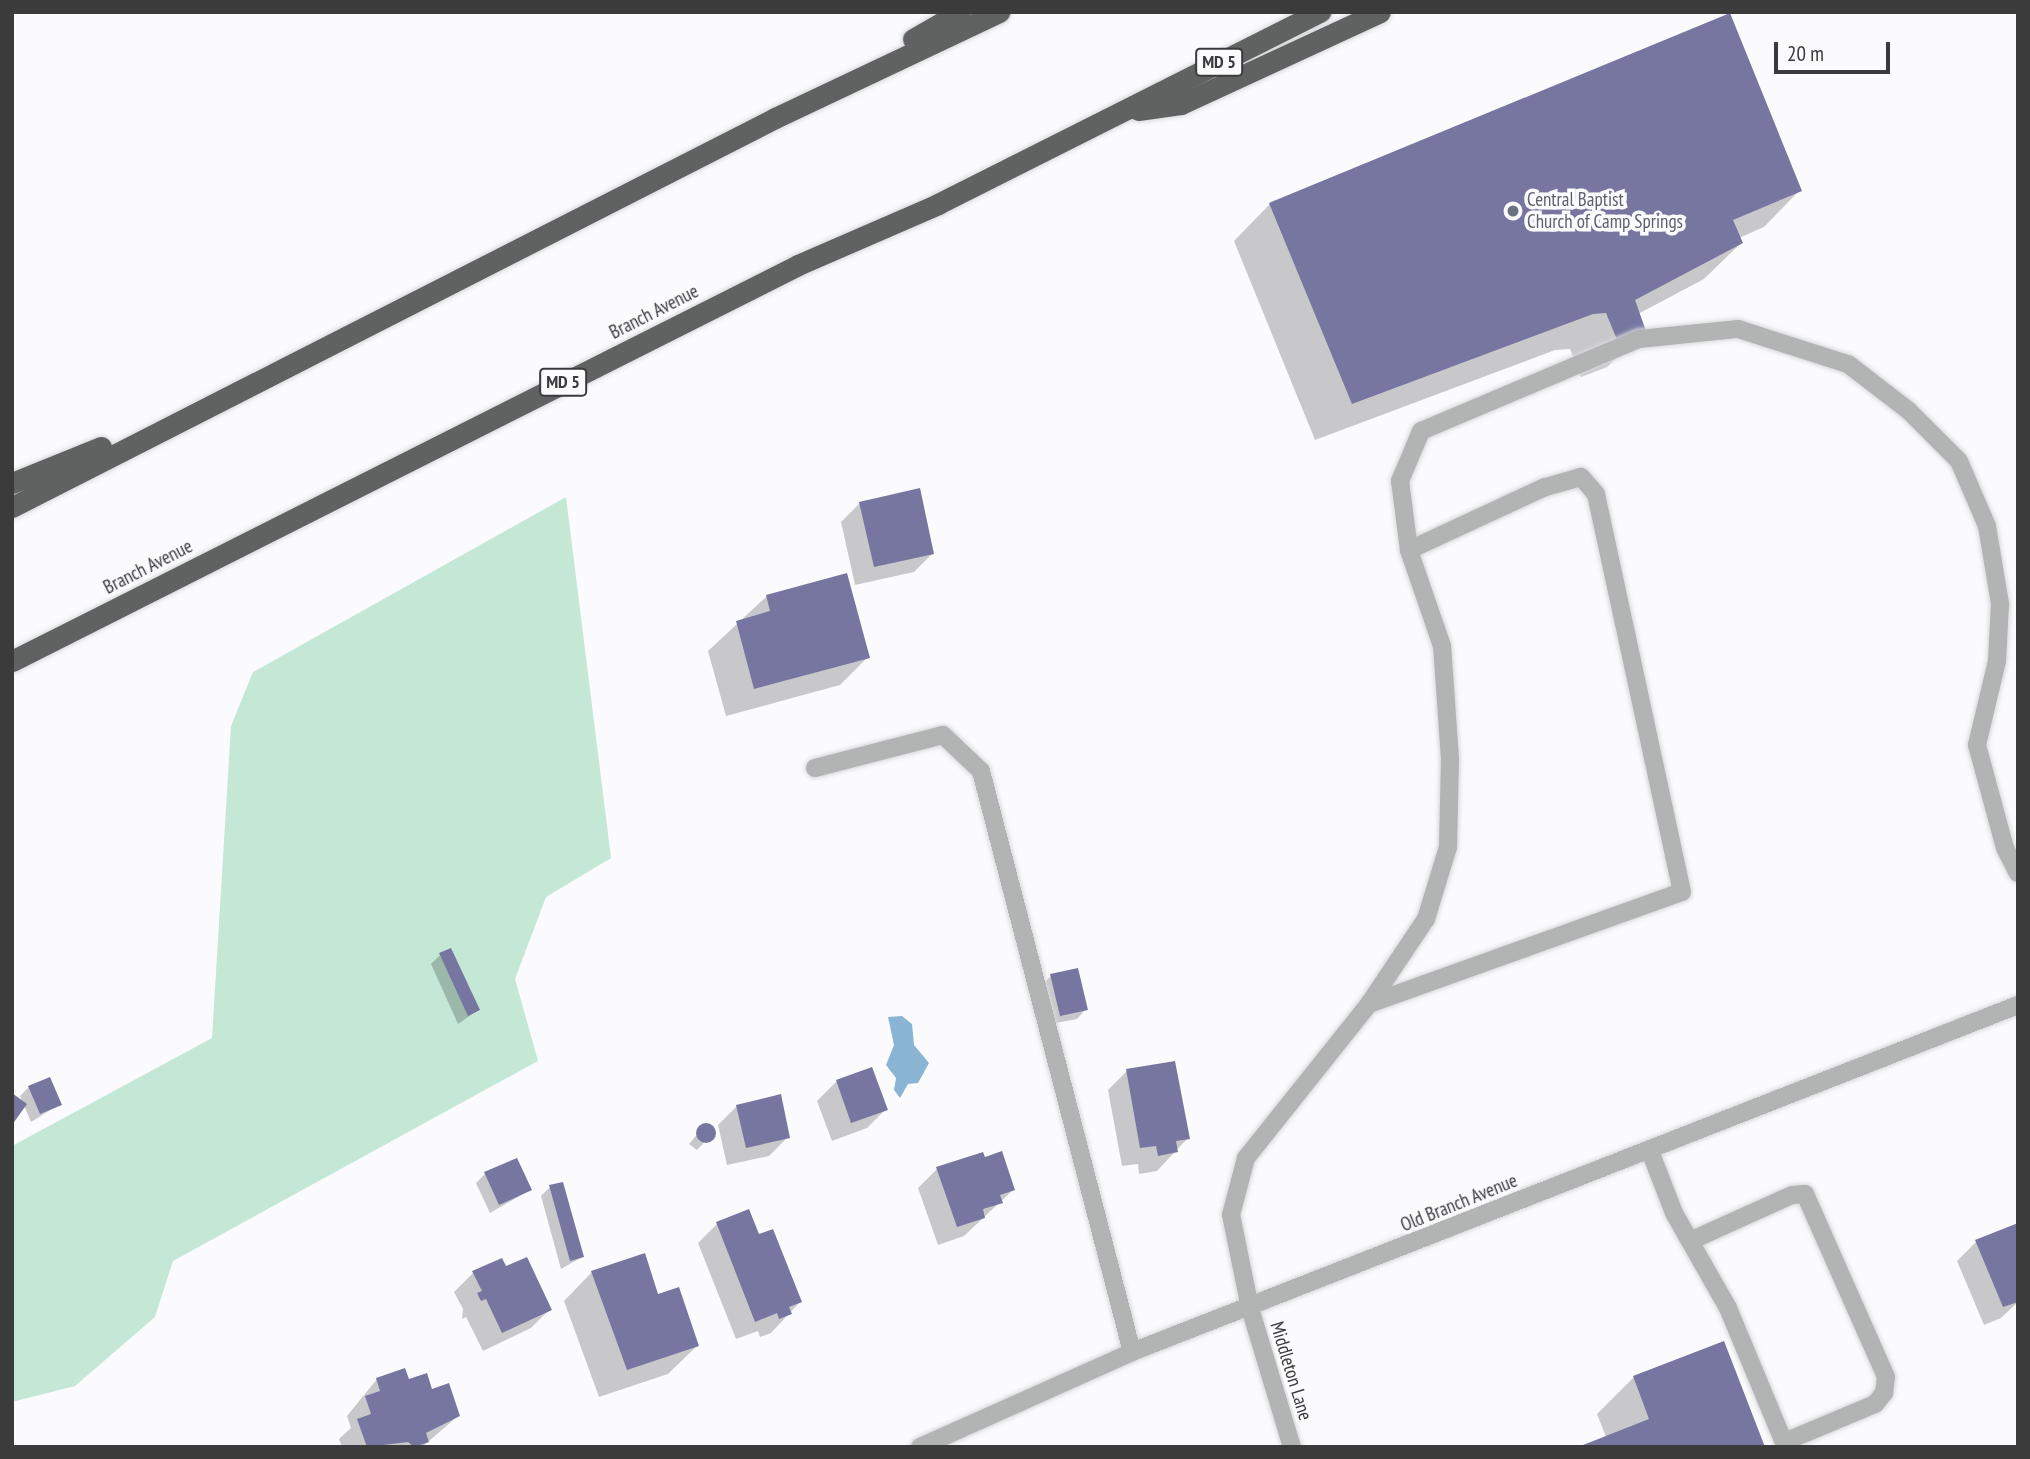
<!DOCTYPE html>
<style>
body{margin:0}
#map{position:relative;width:2030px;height:1459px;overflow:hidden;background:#fbfbfe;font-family:"PT Sans Narrow",sans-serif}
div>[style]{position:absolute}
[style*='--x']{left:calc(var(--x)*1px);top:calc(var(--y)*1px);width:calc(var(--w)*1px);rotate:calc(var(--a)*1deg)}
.green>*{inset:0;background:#c4e7d6}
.water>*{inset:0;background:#8ab4d3}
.shadow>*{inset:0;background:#0003}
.building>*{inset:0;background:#7776a0}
.round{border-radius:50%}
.roads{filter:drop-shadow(0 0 2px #d8d8db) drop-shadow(0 0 2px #d8d8db)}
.service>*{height:18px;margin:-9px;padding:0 9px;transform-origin:9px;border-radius:9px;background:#b2b3b3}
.minor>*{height:18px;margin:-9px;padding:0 9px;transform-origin:9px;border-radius:9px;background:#b2b3b3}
.tertiary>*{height:18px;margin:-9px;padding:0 9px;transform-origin:9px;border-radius:9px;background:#b2b3b3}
.motorway>*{height:21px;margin:-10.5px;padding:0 10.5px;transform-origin:10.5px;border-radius:10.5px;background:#5f6261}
.dots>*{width:19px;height:19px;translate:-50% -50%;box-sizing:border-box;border:4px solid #fbfbfe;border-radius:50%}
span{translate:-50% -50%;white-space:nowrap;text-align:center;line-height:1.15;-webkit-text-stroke:7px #fbfbfe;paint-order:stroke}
.shield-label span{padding:2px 5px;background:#fbfbfe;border:2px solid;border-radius:5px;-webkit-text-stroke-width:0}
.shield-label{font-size:18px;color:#3b3b3c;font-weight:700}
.worship-label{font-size:19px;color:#5b616d}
.left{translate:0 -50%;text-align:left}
.street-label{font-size:19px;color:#3b3b3c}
.frame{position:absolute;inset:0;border:14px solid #3b3b3c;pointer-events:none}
.scale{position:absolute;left:1774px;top:42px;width:116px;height:32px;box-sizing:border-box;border:4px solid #3b3b3c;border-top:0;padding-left:9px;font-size:21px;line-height:24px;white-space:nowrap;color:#3b3b3c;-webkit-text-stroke:5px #fbfbfe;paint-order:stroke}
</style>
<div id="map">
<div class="green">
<div style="clip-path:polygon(566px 497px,611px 858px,546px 897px,515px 979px,538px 1061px,173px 1261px,155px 1317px,75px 1386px,12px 1402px,12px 1146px,212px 1038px,231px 726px,253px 672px)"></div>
</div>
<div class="water">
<div style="clip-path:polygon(902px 1016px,912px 1024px,914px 1045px,929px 1063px,918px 1083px,908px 1084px,900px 1098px,894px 1090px,896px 1078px,886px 1065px,894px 1045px,888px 1017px)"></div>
</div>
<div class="shadow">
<div style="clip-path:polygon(1800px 190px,1764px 227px,1739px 238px,1741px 243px,1704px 279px,1638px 314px,1644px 330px,1607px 367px,1581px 377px,1570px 349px,1555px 350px,1315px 440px,1234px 241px,1270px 204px)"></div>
<div style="clip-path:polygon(860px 503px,933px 553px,914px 572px,855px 585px,841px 522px)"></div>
<div style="clip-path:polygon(767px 596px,868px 657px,840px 685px,726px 716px,708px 651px)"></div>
<div style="clip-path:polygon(440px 955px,478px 1010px,458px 1024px,431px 964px)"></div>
<div style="clip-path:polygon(1051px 976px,1086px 1009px,1077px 1019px,1051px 1024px,1042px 985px)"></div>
<div style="clip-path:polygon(871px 1069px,886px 1109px,867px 1128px,832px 1141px,817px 1101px,836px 1082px)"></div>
<div style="clip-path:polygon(1127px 1071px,1188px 1138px,1157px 1171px,1139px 1174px,1138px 1164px,1122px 1166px,1108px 1090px)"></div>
<div style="clip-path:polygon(29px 1087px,60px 1104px,31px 1122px,20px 1096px)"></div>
<div style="clip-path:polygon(737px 1106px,788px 1137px,769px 1156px,727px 1165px,718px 1125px)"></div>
<div style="clip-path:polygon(705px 1125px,714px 1132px,697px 1150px,689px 1144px)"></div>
<div style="clip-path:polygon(984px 1159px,1013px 1190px,964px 1236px,938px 1245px,918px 1188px,937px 1169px)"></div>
<div style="clip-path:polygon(485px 1174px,530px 1190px,490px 1213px,476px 1183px)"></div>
<div style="clip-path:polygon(550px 1187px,582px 1257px,561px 1269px,541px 1196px)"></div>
<div style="clip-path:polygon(717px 1224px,758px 1237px,800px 1302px,771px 1333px,760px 1337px,758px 1331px,736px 1339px,698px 1243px)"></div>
<div style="clip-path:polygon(1976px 1242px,2018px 1302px,2001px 1318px,1984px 1325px,1957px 1261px)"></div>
<div style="clip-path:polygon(505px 1269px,550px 1309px,531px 1328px,483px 1351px,466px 1317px,462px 1319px,463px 1309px,454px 1292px,473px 1273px)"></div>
<div style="clip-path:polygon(592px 1272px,657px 1296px,697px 1346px,668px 1374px,599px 1397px,564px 1301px)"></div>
<div style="clip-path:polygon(1634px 1377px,1763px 1447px,1606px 1437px,1597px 1414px)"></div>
<div style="clip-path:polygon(377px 1379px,408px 1382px,431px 1391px,458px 1416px,422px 1447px,342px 1447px,339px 1439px,351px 1428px,347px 1416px)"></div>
</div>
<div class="building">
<div style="clip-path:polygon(1730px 13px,1802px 191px,1733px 220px,1743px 243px,1635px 300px,1646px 331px,1618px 342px,1606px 313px,1593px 314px,1352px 404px,1269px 203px)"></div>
<div style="clip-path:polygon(920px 488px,934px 554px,874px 567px,859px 502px)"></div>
<div style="clip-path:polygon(847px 573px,870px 658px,754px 689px,736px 621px,770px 611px,766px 595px)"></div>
<div style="clip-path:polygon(451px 948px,480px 1010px,468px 1016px,439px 953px)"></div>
<div style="clip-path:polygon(1078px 968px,1088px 1010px,1060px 1016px,1050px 974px)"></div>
<div style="clip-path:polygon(1175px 1061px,1190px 1139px,1176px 1141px,1178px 1152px,1158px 1156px,1156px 1146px,1140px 1148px,1126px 1069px)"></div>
<div style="clip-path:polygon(872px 1067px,888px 1110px,851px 1123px,836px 1080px)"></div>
<div style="clip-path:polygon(50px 1077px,62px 1105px,40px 1114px,28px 1086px)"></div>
<div style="clip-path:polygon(12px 1093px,27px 1104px,12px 1125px)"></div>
<div style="clip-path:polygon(781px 1094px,790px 1138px,746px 1148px,736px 1105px)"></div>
<div class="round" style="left:696px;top:1123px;width:20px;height:20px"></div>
<div style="clip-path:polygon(1002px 1151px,1015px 1190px,1000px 1195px,1003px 1203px,983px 1209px,985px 1218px,957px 1227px,936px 1167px,983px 1152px,985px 1157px)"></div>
<div style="clip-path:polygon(517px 1158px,532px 1190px,499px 1205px,484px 1172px)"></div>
<div style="clip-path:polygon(563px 1182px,584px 1257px,570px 1261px,549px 1185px)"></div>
<div style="clip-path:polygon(749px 1209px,759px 1234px,773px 1229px,802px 1302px,789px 1307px,792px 1314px,779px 1319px,777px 1313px,755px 1322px,716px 1222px)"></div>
<div style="clip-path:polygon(2018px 1223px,2018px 1302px,2003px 1307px,1975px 1240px)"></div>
<div style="clip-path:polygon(645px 1253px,658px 1294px,679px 1287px,699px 1346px,627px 1370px,591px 1271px)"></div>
<div style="clip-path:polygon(527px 1257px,552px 1310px,502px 1333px,486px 1299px,481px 1301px,477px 1293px,482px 1291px,472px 1271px,502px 1258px,506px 1266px)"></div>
<div style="clip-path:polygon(1724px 1341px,1765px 1447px,1578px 1447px,1649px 1419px,1633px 1376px)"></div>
<div style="clip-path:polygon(405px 1368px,409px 1379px,427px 1373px,432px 1389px,449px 1383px,460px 1416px,426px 1433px,429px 1442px,414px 1447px,408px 1442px,367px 1447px,357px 1419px,371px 1414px,365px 1396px,380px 1391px,376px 1378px)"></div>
</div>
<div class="roads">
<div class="service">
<div style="--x:815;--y:768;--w:132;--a:-14.5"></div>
<div style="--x:943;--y:735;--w:52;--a:43.5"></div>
<div style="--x:981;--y:771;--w:600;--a:75.43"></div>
<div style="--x:1369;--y:1004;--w:332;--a:-19.7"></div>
<div style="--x:1682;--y:892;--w:407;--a:-102.2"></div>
<div style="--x:1596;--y:494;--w:23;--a:-131"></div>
<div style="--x:1581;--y:477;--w:37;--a:164"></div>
<div style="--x:1545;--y:487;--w:150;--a:155.1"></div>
<div style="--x:1650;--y:1151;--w:66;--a:68.8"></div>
<div style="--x:1674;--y:1213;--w:109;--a:60.4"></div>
<div style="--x:1728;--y:1308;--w:151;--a:67.4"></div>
<div style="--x:1690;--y:1241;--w:112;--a:-24.3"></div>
<div style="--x:1792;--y:1195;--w:13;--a:-4"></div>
<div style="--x:1805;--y:1194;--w:200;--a:66.1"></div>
<div style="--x:1886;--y:1377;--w:16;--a:97"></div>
<div style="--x:1884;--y:1393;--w:14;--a:129"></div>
<div style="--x:1875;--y:1404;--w:99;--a:157.3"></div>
<div style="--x:1250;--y:1308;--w:95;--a:-101.5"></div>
<div style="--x:1231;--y:1215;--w:59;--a:-75.3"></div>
<div style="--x:1246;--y:1158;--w:197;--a:-51.4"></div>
<div style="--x:1369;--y:1004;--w:102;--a:-56.2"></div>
<div style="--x:1426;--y:919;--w:75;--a:-73"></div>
<div style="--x:1448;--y:847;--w:88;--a:-88.7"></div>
<div style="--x:1450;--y:759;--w:113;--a:-94"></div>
<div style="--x:1442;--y:646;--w:102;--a:-109"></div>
<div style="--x:1409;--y:550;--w:70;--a:-97.4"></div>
<div style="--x:1400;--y:481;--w:54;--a:-67.2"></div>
<div style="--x:1421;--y:431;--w:237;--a:-22.9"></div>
<div style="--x:1639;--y:339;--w:100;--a:-5.8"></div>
<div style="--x:1738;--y:329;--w:115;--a:17.7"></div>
<div style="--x:1848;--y:364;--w:76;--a:37.5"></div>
<div style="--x:1908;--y:410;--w:72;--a:45"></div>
<div style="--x:1959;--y:461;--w:71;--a:66.7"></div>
<div style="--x:1987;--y:526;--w:79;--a:80.5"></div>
<div style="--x:2000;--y:604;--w:57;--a:93"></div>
<div style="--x:1997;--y:661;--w:86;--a:103.4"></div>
<div style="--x:1977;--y:745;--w:107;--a:74.8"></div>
<div style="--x:2005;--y:848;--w:28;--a:63"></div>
</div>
<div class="minor">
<div style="--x:1250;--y:1308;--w:145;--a:73.2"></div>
</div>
<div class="tertiary">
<div style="--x:920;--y:1447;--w:232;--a:-24.1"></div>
<div style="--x:1132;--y:1352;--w:952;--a:-21.39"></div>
</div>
<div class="motorway">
<div style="--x:913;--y:39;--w:54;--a:-29.9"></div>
<div style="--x:1138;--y:110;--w:43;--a:-7.9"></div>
<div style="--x:1181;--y:104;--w:219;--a:-24.8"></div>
<div style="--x:12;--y:483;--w:96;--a:-22"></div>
<div style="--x:12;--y:507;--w:856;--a:-27.01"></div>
<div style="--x:775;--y:118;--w:248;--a:-25.3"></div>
<div style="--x:12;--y:661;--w:880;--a:-26.74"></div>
<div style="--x:798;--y:265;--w:153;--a:-23.5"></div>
<div style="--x:938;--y:204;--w:428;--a:-26.7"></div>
</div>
</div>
<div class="dots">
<div style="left:1513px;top:211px;background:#6b7280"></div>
</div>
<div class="shield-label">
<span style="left:1219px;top:62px">MD 5</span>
<span style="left:563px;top:382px">MD 5</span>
</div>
<div class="worship-label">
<span class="left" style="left:1527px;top:211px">Central Baptist<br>Church of Camp Springs</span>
</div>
<div class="street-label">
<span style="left:654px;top:312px;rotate:-27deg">Branch Avenue</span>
<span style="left:148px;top:567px;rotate:-27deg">Branch Avenue</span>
<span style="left:1459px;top:1203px;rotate:-22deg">Old Branch Avenue</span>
<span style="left:1291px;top:1371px;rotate:73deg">Middleton Lane</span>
</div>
<div class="frame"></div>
<div class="scale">20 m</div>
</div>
